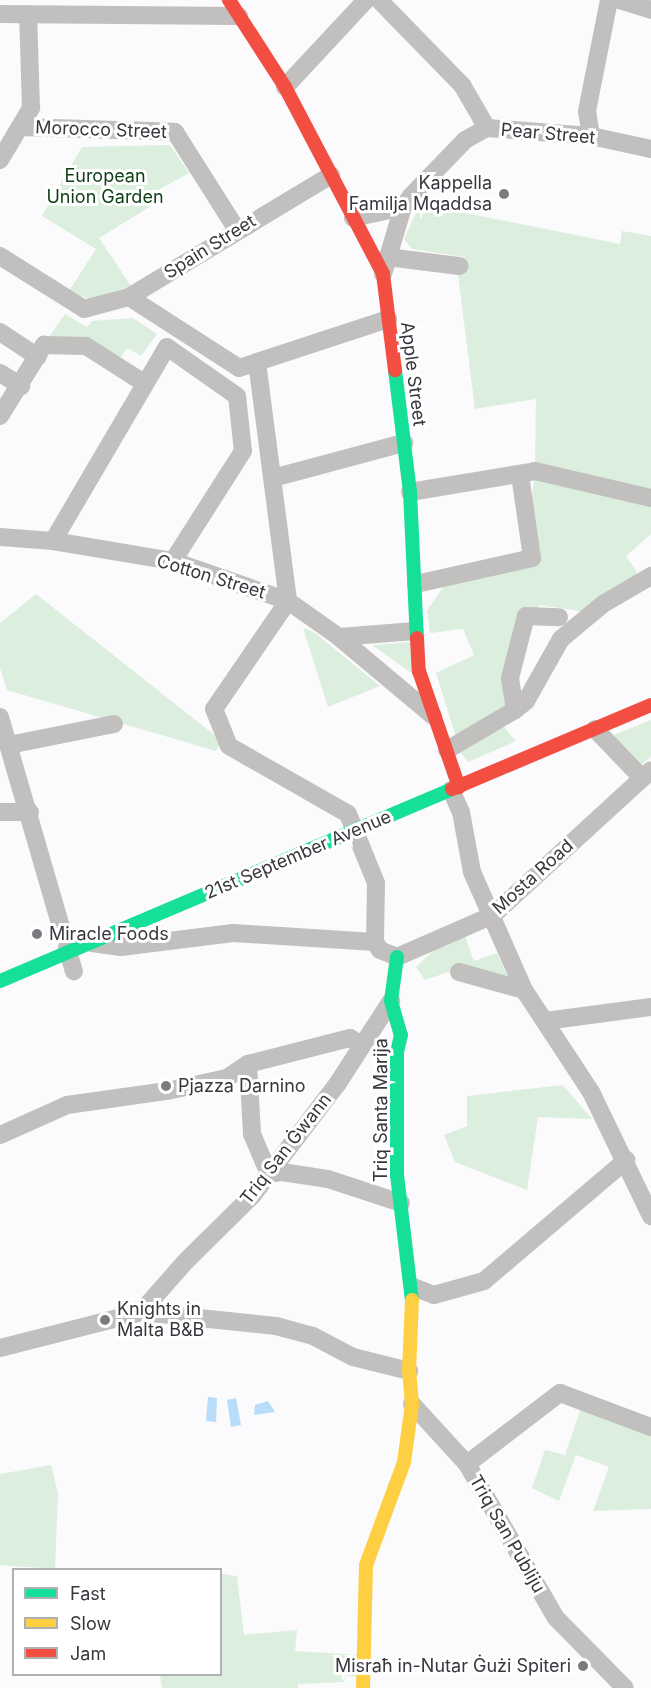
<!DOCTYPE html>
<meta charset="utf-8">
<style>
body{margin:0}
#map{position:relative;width:651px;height:1688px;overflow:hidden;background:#fbfafc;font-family:Inter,sans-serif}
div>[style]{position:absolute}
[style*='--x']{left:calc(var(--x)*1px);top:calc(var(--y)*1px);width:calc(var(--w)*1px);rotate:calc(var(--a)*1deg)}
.green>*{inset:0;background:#dceedd}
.water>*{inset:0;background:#b9dcf9}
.street>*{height:18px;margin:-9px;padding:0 9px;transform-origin:9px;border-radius:9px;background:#c2bfbf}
.fast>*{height:14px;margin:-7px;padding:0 7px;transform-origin:7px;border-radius:7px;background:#16e098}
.slow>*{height:14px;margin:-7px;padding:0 7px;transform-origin:7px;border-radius:7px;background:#ffcf43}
.jam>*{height:14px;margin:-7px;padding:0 7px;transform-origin:7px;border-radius:7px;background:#f24e42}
.dots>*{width:16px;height:16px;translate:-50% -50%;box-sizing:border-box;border:3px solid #fff;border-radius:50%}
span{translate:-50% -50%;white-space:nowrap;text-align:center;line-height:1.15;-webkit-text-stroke:6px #fff;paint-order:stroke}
.street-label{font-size:18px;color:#39363e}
.park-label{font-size:18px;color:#0d3e15}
.poi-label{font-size:18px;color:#39363e}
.right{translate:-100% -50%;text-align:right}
.left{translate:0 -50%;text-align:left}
.legend{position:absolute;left:12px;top:1568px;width:210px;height:108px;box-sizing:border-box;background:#fff;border:2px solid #b0afb2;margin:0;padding:8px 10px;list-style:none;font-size:18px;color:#39363e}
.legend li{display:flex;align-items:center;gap:12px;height:30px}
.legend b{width:30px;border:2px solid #b0afb2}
</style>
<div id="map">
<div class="green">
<div style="clip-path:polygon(170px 145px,189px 173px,145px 197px,151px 206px,99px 238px,131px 286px,91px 300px,69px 291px,96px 249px,42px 216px,82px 147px)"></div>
<div style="clip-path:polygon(420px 204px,620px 244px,622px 231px,651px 236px,651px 493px,535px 466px,536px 399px,475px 409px,458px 275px,465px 257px,412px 249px,404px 239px)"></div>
<div style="clip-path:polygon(65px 314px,87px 327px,92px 321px,133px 318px,157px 334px,141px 356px,127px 348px,121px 357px,88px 342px,47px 340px)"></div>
<div style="clip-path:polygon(534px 479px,651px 505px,651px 534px,626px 556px,637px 572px,634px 583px,586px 612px,539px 605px,538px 611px,521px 615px,507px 710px,457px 740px,436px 673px,474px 655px,463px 629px,430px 633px,427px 611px,443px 587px,540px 561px,531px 506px)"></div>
<div style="clip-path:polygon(36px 594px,222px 741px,216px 751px,7px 690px,0 668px,0 623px)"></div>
<div style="clip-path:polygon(303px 628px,314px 632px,380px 686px,328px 707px)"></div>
<div style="clip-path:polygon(412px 642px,417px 677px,372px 645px)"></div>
<div style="clip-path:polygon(651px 720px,651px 756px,639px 767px,611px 736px)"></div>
<div style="clip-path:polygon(500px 723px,516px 741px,468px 762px,459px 750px)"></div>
<div style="clip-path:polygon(465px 936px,474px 961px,497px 953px,508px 977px,466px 966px,425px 980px,416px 967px,435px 949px)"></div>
<div style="clip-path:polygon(563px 1085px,592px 1119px,538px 1117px,527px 1190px,455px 1162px,444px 1135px,467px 1126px,467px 1096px)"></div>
<div style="clip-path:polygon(581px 1408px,651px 1434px,651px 1509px,593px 1511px,609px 1467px,576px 1455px,559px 1501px,532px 1488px,545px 1450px,565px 1455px)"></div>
<div style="clip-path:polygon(51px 1465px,58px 1493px,55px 1569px,0 1565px,0 1474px)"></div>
<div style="clip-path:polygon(221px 1574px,237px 1576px,244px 1635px,297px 1630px,295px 1651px,360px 1655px,359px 1677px,345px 1676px,344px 1682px,298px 1684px,298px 1688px,162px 1688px,160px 1675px,220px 1674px)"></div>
</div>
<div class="water">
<div style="clip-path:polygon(208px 1397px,217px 1398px,216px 1422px,206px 1421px)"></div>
<div style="clip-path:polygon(236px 1398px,241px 1425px,231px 1427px,227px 1400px)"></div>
<div style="clip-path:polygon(268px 1401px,275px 1412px,254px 1415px,255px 1405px)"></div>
</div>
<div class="street">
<div style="--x:379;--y:0;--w:119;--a:45.7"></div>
<div style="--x:462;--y:85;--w:50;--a:59.8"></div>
<div style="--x:619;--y:0;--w:34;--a:17"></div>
<div style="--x:0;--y:14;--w:239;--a:0.5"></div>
<div style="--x:285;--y:87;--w:119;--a:-47"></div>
<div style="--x:20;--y:127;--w:155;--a:1.8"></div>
<div style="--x:175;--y:132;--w:116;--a:57.7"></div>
<div style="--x:591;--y:136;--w:25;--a:-99"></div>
<div style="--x:587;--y:111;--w:113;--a:-78.8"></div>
<div style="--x:0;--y:160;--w:61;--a:-59.2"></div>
<div style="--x:31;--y:108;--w:93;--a:-91.8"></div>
<div style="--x:353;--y:218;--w:51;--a:-12.4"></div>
<div style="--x:0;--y:256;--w:99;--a:32.2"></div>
<div style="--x:84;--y:309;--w:47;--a:-14.9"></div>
<div style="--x:129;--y:297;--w:236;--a:-31.1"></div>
<div style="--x:387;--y:257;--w:73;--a:7.1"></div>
<div style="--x:383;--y:274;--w:70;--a:-73.4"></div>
<div style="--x:403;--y:207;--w:14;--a:-54"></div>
<div style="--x:411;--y:196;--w:78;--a:-46"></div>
<div style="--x:465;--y:140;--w:25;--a:-29"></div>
<div style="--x:487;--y:128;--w:104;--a:4.4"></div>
<div style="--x:591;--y:136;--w:61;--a:12.2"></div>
<div style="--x:129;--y:297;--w:131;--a:32.8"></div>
<div style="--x:239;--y:368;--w:157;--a:-18.2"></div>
<div style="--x:0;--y:332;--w:45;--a:33.3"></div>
<div style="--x:257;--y:362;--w:241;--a:82.6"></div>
<div style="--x:288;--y:601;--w:131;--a:124.4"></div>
<div style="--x:214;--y:709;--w:40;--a:68"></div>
<div style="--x:229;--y:746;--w:137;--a:29.7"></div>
<div style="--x:348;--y:814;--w:74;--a:67.9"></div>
<div style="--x:376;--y:883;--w:59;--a:91"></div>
<div style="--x:0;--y:373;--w:25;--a:32"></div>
<div style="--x:0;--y:416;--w:84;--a:-58.2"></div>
<div style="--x:44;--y:345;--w:42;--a:1.4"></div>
<div style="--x:86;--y:346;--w:69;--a:32.5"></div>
<div style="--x:273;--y:478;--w:136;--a:-15"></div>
<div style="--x:410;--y:492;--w:127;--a:-9.5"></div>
<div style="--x:535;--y:471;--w:119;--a:13.1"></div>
<div style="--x:0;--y:537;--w:53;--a:4.3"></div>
<div style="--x:53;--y:541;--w:122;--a:9.5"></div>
<div style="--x:173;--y:561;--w:122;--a:19.2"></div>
<div style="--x:288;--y:601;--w:62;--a:35.2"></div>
<div style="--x:339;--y:637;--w:123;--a:40"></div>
<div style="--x:53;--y:541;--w:225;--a:-59.6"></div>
<div style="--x:167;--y:347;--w:85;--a:35"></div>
<div style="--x:237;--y:396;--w:55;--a:83.8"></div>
<div style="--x:243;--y:451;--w:130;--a:122.5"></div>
<div style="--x:416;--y:584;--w:119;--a:-12.6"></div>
<div style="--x:532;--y:558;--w:84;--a:-98.2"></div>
<div style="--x:339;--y:637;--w:76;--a:-4.5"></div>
<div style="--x:515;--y:710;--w:32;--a:-99"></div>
<div style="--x:510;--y:678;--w:64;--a:-75.5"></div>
<div style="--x:526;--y:616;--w:33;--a:2"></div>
<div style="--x:0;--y:717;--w:265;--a:73.8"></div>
<div style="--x:595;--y:729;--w:68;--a:46.2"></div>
<div style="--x:9;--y:745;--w:107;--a:-11.3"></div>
<div style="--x:447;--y:750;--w:79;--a:-30.5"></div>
<div style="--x:515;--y:710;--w:14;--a:-39"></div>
<div style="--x:526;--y:701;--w:71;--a:-60.6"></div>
<div style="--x:561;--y:639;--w:55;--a:-39.8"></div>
<div style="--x:603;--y:604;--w:56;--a:-30.3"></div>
<div style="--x:451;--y:790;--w:24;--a:66"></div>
<div style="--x:461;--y:812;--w:61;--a:79.6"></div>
<div style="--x:472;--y:872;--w:129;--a:66.2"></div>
<div style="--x:524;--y:990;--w:122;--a:56.7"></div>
<div style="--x:591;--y:1092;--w:138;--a:64.2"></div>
<div style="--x:0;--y:812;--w:30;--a:0"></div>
<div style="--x:92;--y:943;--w:29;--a:8"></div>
<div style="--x:121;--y:947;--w:113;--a:-7.1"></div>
<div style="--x:233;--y:933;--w:142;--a:3.6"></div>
<div style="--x:375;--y:942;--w:9;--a:58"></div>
<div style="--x:380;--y:950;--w:18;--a:22"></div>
<div style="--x:397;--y:957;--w:105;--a:-23.6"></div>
<div style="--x:493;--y:915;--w:214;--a:-42.5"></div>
<div style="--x:459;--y:972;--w:67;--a:15.5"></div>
<div style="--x:545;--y:1021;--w:107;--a:-7.5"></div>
<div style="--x:248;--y:1064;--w:70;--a:86.7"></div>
<div style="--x:252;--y:1134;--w:43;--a:67"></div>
<div style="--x:0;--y:1135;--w:73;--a:-24.1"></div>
<div style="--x:67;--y:1105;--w:101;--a:-8"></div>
<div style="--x:167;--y:1091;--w:61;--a:-12.2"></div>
<div style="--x:227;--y:1078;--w:25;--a:-34"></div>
<div style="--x:248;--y:1064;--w:105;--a:-14.3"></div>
<div style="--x:350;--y:1038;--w:13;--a:32"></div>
<div style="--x:269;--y:1174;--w:13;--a:-9"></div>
<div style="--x:282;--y:1172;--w:47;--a:8.7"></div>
<div style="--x:328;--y:1179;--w:77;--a:18.2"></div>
<div style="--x:413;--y:1287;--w:22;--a:21"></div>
<div style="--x:434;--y:1295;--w:52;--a:-15.6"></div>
<div style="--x:484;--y:1281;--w:187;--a:-40.4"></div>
<div style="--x:141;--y:1312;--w:68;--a:-48.6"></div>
<div style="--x:186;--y:1261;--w:93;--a:-44.6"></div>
<div style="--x:252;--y:1196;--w:142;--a:-52.7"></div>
<div style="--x:338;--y:1083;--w:98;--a:-57.1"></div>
<div style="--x:0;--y:1348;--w:146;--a:-14.3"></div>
<div style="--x:141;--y:1312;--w:136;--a:5.9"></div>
<div style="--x:276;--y:1326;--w:38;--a:15"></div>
<div style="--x:313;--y:1336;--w:45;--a:27.7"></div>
<div style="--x:353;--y:1357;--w:58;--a:14"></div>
<div style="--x:412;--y:1404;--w:81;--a:47.5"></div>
<div style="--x:467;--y:1464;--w:178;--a:60"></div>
<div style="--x:556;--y:1618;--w:98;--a:45.4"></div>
<div style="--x:467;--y:1464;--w:117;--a:-37.4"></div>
<div style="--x:560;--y:1393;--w:97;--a:20.5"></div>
</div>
<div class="fast">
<div style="--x:395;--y:370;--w:123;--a:83"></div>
<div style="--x:410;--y:492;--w:146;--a:87.3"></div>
<div style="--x:397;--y:957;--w:44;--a:97.8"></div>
<div style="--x:391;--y:1001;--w:35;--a:74"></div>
<div style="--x:401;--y:1035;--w:18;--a:103"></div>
<div style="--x:397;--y:1053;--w:122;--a:90"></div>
<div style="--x:397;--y:1175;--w:126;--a:83.2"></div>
<div style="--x:0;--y:981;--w:491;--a:-23"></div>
</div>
<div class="slow">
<div style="--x:363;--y:1688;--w:123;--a:-88.6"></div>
<div style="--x:366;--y:1565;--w:110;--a:-69.7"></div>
<div style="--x:404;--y:1462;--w:59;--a:-82.1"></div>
<div style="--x:412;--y:1404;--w:33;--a:-95"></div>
<div style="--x:409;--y:1371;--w:71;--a:-87.6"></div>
</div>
<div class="jam">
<div style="--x:229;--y:0;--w:103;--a:57.2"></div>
<div style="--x:285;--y:87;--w:211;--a:62.3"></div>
<div style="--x:383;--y:274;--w:97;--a:82.9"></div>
<div style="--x:417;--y:638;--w:33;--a:87"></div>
<div style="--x:419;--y:671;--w:123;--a:71"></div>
<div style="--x:452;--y:789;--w:216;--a:-22.9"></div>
</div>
<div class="dots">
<div style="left:504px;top:194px;background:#7d7b80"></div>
<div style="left:37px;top:934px;background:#7d7b80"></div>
<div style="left:166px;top:1086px;background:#7d7b80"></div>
<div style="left:105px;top:1320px;background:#7d7b80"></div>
<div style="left:583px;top:1666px;background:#7d7b80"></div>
</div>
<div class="street-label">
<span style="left:101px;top:130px;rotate:2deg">Morocco Street</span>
<span style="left:548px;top:134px;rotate:5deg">Pear Street</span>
<span style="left:210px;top:247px;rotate:-32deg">Spain Street</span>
<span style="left:413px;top:374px;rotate:83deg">Apple Street</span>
<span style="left:211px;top:577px;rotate:17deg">Cotton Street</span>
<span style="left:298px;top:855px;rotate:-23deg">21st September Avenue</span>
<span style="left:533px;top:877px;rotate:-42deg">Mosta Road</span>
<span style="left:381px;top:1110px;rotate:-90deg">Triq Santa Marija</span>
<span style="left:286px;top:1149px;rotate:-52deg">Triq San Ġwann</span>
<span style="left:507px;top:1534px;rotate:60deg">Triq San Publiju</span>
</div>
<div class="park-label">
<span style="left:105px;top:187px">European<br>Union Garden</span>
</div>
<div class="poi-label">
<span class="right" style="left:492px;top:194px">Kappella<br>Familja Mqaddsa</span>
<span class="left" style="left:49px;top:934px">Miracle Foods</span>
<span class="left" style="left:178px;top:1086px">Pjazza Darnino</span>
<span class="left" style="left:117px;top:1320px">Knights in<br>Malta B&amp;B</span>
<span class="right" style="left:571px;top:1666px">Misraħ in-Nutar Ġużi Spiteri</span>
</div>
<ul class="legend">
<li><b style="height:8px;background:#16e098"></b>Fast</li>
<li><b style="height:8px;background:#ffcf43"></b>Slow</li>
<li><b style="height:8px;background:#f24e42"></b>Jam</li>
</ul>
</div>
